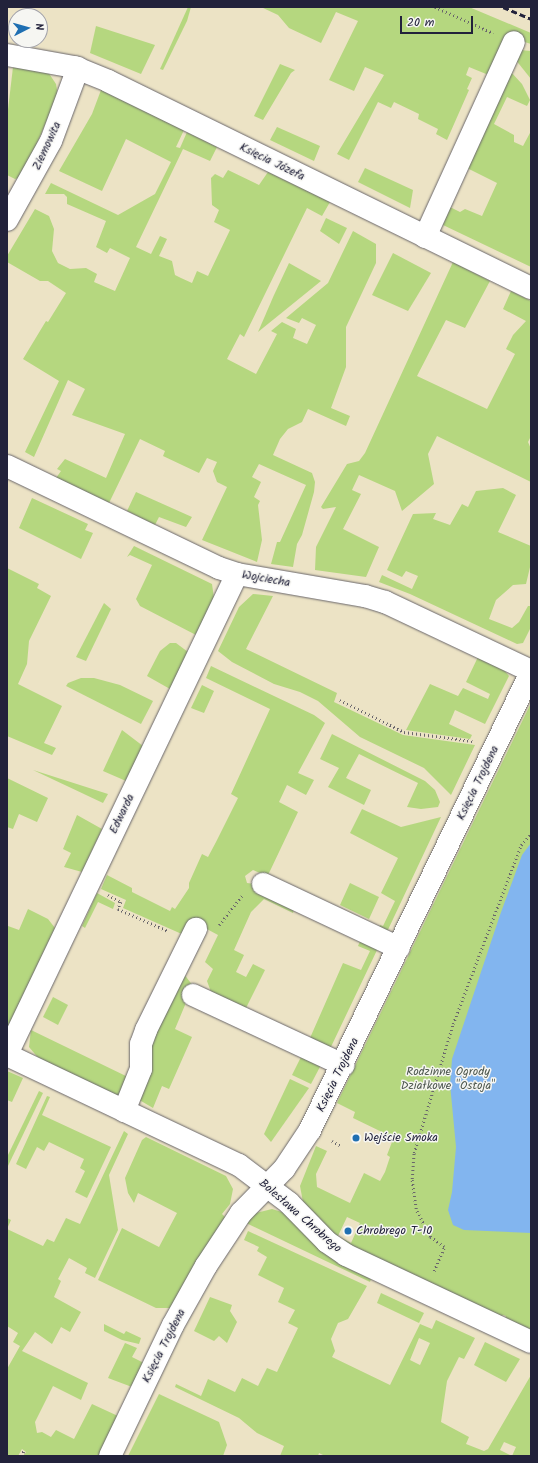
<!DOCTYPE html>
<meta charset="utf-8">
<style>
body{margin:0}
#map{position:relative;width:538px;height:1463px;overflow:hidden;background:#ece3c5;font-family:Kalam,sans-serif}
div>[style]{position:absolute}
[style*='--x']{left:calc(var(--x)*1px);top:calc(var(--y)*1px);width:calc(var(--w)*1px);rotate:calc(var(--a)*1deg)}
.green>*{inset:0;background:#b5d77f}
.water>*{inset:0;background:#82b5ef}
.path>*{height:2.5px;margin-top:-1.25px;transform-origin:0;background:repeating-linear-gradient(90deg,#69666b 0 1px,transparent 0 4px)}
.roads{filter:drop-shadow(0 0 1px #69666b) drop-shadow(0 0 1px #69666b)}
.minor>*{height:22px;margin:-11px;padding:0 11px;transform-origin:11px;border-radius:11px;background:#fff}
.rail>*{height:3px;margin-top:-1.5px;transform-origin:0;background:repeating-linear-gradient(90deg,#22223b 0 6px,transparent 0 9px)}
.dots>*{width:11px;height:11px;translate:-50% -50%;box-sizing:border-box;border:2px solid #f6f6f2;border-radius:50%}
span{translate:-50% -50%;white-space:nowrap;text-align:center;line-height:1.15;-webkit-text-stroke:3px #f6f6f2;paint-order:stroke}
.street-label{font-size:12px;color:#22223b}
.park-label{font-size:12px;color:#4e584f}
.poi-label{font-size:12px;color:#22223b}
.left{translate:0 -50%;text-align:left}
.frame{position:absolute;inset:0;border:8px solid #22223b;pointer-events:none}
.north{position:absolute;left:8px;top:8px;width:40px;height:40px;box-sizing:border-box;background:#f6f6f2;border:1px solid #a1a1a9;border-radius:50%;rotate:84deg;font-size:11px;font-weight:700;line-height:16px;text-align:center;color:#22223b}
.north::after{content:'';display:block;margin:auto;width:14px;height:18px;background:#1f6fb2;clip-path:polygon(50% 0,100% 100%,50% 72%,0 100%)}
.scale{position:absolute;left:400px;top:16px;width:73px;height:18px;box-sizing:border-box;border:2px solid #22223b;border-top:0;padding-left:5px;font-size:12px;line-height:14px;white-space:nowrap;color:#22223b;-webkit-text-stroke:3px #f6f6f2;paint-order:stroke}
</style>
<div id="map">
<div class="green">
<div style="clip-path:polygon(188px 7px,191px 7px,187px 21px,163px 70px,160px 69px)"></div>
<div style="clip-path:polygon(261px 7px,469px 7px,531px 33px,531px 44px,509px 37px,491px 76px,469px 67px,466px 75px,472px 78px,467px 89px,469px 90px,447px 140px,436px 134px,438px 129px,418px 119px,419px 114px,394px 102px,391px 108px,378px 102px,349px 160px,337px 154px,384px 75px,365px 67px,354px 91px,329px 80px,358px 21px,336px 12px,321px 43px,289px 28px,278px 15px)"></div>
<div style="clip-path:polygon(96px 26px,155px 45px,141px 74px,90px 53px)"></div>
<div style="clip-path:polygon(520px 50px,531px 51px,531px 79px,515px 59px)"></div>
<div style="clip-path:polygon(280px 64px,295px 70px,291px 73px,263px 120px,254px 116px)"></div>
<div style="clip-path:polygon(13px 67px,48px 72px,56px 84px,57px 90px,57px 97px,28px 164px,19px 178px,15px 179px,7px 175px,7px 118px)"></div>
<div style="clip-path:polygon(510px 71px,522px 84px,530px 100px,527px 106px,507px 97px,494px 124px,514px 135px,514px 142px,523px 146px,531px 131px,531px 267px,443px 225px,450px 207px,460px 212px,465px 209px,482px 216px,497px 183px,465px 167px)"></div>
<div style="clip-path:polygon(101px 90px,184px 130px,176px 147px,180px 148px,187px 132px,217px 147px,210px 161px,183px 149px,136px 247px,151px 254px,160px 236px,167px 239px,159px 256px,172px 261px,175px 275px,181px 278px,192px 283px,197px 271px,208px 276px,230px 230px,214px 222px,219px 210px,212px 205px,211px 178px,215px 174px,223px 178px,228px 170px,259px 185px,268px 172px,330px 202px,322px 216px,307px 208px,244px 337px,240px 334px,227px 359px,256px 374px,277px 334px,271px 331px,282px 322px,296px 329px,293px 338px,307px 344px,316px 325px,302px 318px,299px 323px,286px 318px,328px 283px,353px 231px,376px 244px,376px 263px,346px 327px,346px 367px,331px 408px,350px 416px,346px 426px,308px 409px,302px 422px,288px 429px,280px 439px,273px 455px,312px 473px,315px 482px,314px 492px,302px 535px,297px 544px,293px 567px,271px 564px,277px 542px,280px 542px,306px 485px,259px 464px,252px 477px,261px 482px,254px 497px,260px 501px,258px 505px,262px 540px,257px 562px,202px 540px,227px 487px,217px 482px,213px 471px,217px 462px,207px 458px,199px 473px,163px 456px,165px 451px,140px 439px,109px 503px,56px 478px,61px 471px,57px 469px,65px 459px,106px 478px,125px 434px,72px 415px,85px 389px,68px 380px,34px 457px,25px 452px,59px 381px,23px 359px,46px 321px,48px 322px,66px 293px,48px 281px,40px 281px,7px 262px,7px 256px,35px 209px,49px 216px,54px 229px,52px 251px,58px 263px,70px 269px,86px 268px,97px 274px,94px 282px,115px 291px,130px 258px,110px 248px,107px 253px,96px 247px,106px 221px,67px 204px,67px 197px,64px 194px,45px 194px,51px 183px,118px 215px,155px 194px,171px 162px,126px 139px,102px 191px,59px 171px,92px 114px)"></div>
<div style="clip-path:polygon(277px 127px,320px 146px,314px 161px,270px 140px)"></div>
<div style="clip-path:polygon(365px 168px,413px 190px,410px 208px,358px 182px)"></div>
<div style="clip-path:polygon(326px 218px,347px 228px,339px 244px,320px 231px)"></div>
<div style="clip-path:polygon(393px 253px,431px 273px,408px 311px,372px 295px)"></div>
<div style="clip-path:polygon(453px 262px,490px 281px,465px 328px,446px 320px,417px 376px,487px 409px,515px 354px,506px 349px,513px 335px,526px 321px,503px 309px,511px 291px,531px 301px,531px 436px,528px 442px,531px 449px,531px 482px,437px 436px,428px 454px,434px 484px,402px 511px,395px 491px,359px 475px,352px 490px,361px 494px,343px 529px,379px 547px,366px 577px,315px 570px,316px 547px,336px 507px,323px 509px,321px 507px,347px 464px,359px 461px,365px 453px)"></div>
<div style="clip-path:polygon(289px 263px,321px 281px,258px 332px,274px 295px)"></div>
<div style="clip-path:polygon(503px 488px,516px 495px,498px 532px,531px 546px,531px 563px,526px 584px,513px 585px,496px 600px,489px 619px,512px 628px,519px 622px,528px 606px,531px 606px,531px 627px,523px 643px,517px 644px,410px 594px,379px 582px,382px 575px,412px 589px,418px 576px,406px 571px,402px 577px,387px 570px,413px 514px,436px 513px,433px 519px,450px 525px,462px 504px,468px 507px,476px 491px)"></div>
<div style="clip-path:polygon(136px 492px,192px 517px,186px 527px,159px 517px,155px 525px,127px 511px)"></div>
<div style="clip-path:polygon(32px 498px,88px 524px,85px 530px,93px 533px,81px 559px,19px 528px)"></div>
<div style="clip-path:polygon(134px 546px,212px 584px,214px 598px,196px 635px,140px 606px,136px 599px,152px 565px,130px 555px,127px 557px)"></div>
<div style="clip-path:polygon(7px 568px,39px 584px,37px 588px,51px 596px,29px 641px,27px 664px,18px 684px,62px 706px,44px 743px,56px 748px,52px 755px,7px 736px)"></div>
<div style="clip-path:polygon(253px 594px,273px 596px,246px 649px,337px 693px,334px 702px,403px 735px,475px 745px,451px 795px,424px 768px,360px 737px,318px 701px,300px 692px,274px 684px,232px 662px,218px 651px,239px 607px)"></div>
<div style="clip-path:polygon(104px 603px,111px 609px,86px 661px,76px 657px)"></div>
<div style="clip-path:polygon(170px 643px,176px 643px,188px 652px,170px 689px,147px 676px,160px 651px)"></div>
<div style="clip-path:polygon(478px 657px,504px 670px,509px 676px,485px 724px,455px 710px,449px 724px,472px 735px,470px 739px,406px 730px,430px 684px,458px 696px,463px 688px,488px 699px,490px 694px,466px 682px)"></div>
<div style="clip-path:polygon(211px 666px,314px 715px,325px 723px,298px 773px,314px 780px,306px 795px,287px 785px,279px 802px,298px 812px,270px 871px,267px 876px,253px 870px,245px 876px,247px 883px,261px 885px,295px 907px,293px 913px,264px 899px,251px 912px,234px 950px,244px 955px,236px 972px,246px 977px,253px 964px,265px 970px,246px 1008px,211px 992px,207px 981px,213px 969px,205px 962px,218px 935px,192px 921px,184px 935px,123px 908px,126px 900px,101px 889px,107px 875px,132px 888px,132px 892px,170px 911px,172px 907px,175px 909px,189px 888px,189px 883px,202px 854px,208px 857px,216px 842px,238px 798px,231px 794px,270px 709px,206px 678px)"></div>
<div style="clip-path:polygon(81px 678px,94px 678px,120px 685px,153px 701px,141px 724px,66px 686px,68px 683px)"></div>
<div style="clip-path:polygon(202px 685px,214px 691px,204px 713px,191px 708px)"></div>
<div style="clip-path:polygon(evenodd,531px 703px,531px 1333px,504px 1321px,506px 1316px,503px 1315px,500px 1318px,343px 1243px,303px 1202px,300px 1186px,316px 1146px,327px 1151px,316px 1174px,317px 1187px,350px 1203px,364px 1173px,380px 1181px,385px 1172px,390px 1157px,387px 1155px,392px 1142px,382px 1137px,384px 1133px,353px 1118px,355px 1112px,337px 1103px,531px 703px,347px 1217px,360px 1223px,351px 1243px,338px 1236px,347px 1217px)"></div>
<div style="clip-path:polygon(122px 730px,143px 746px,126px 781px,103px 771px)"></div>
<div style="clip-path:polygon(332px 734px,425px 781px,435px 790px,440px 802px,438px 807px,421px 809px,407px 807px,418px 783px,359px 754px,346px 778px,371px 790px,364px 805px,328px 787px,339px 768px,320px 759px)"></div>
<div style="clip-path:polygon(33px 770px,108px 794px,103px 803px)"></div>
<div style="clip-path:polygon(7px 778px,48px 798px,37px 822px,19px 814px,13px 829px,7px 827px)"></div>
<div style="clip-path:polygon(362px 809px,401px 827px,441px 817px,386px 934px,378px 930px,380px 925px,383px 926px,395px 901px,381px 893px,398px 858px,350px 833px)"></div>
<div style="clip-path:polygon(77px 815px,102px 829px,82px 872px,64px 867px,71px 853px,63px 849px)"></div>
<div style="clip-path:polygon(350px 883px,379px 897px,369px 919px,340px 905px)"></div>
<div style="clip-path:polygon(97px 893px,115px 903px,113px 909px,98px 902px,85px 928px,82px 926px)"></div>
<div style="clip-path:polygon(28px 909px,48px 919px,55px 928px,7px 1029px,7px 928px,8px 926px,19px 930px)"></div>
<div style="clip-path:polygon(361px 939px,378px 948px,329px 1051px,310px 1038px,343px 963px,361px 970px,370px 951px,358px 946px)"></div>
<div style="clip-path:polygon(184px 974px,193px 986px,175px 1029px,192px 1037px,169px 1089px,162px 1086px,153px 1108px,136px 1098px,148px 1042px)"></div>
<div style="clip-path:polygon(53px 997px,68px 1005px,58px 1025px,43px 1017px)"></div>
<div style="clip-path:polygon(31px 1030px,130px 1078px,119px 1095px,116px 1095px,40px 1060px,29px 1047px)"></div>
<div style="clip-path:polygon(302px 1055px,322px 1063px,311px 1084px,292px 1075px)"></div>
<div style="clip-path:polygon(7px 1071px,23px 1078px,12px 1102px,7px 1100px)"></div>
<div style="clip-path:polygon(290px 1079px,309px 1088px,271px 1142px,264px 1134px)"></div>
<div style="clip-path:polygon(39px 1091px,43px 1093px,7px 1168px,7px 1157px)"></div>
<div style="clip-path:polygon(47px 1096px,50px 1097px,42px 1115px,111px 1147px,87px 1198px,75px 1192px,85px 1171px,80px 1168px,84px 1159px,49px 1142px,44px 1151px,37px 1147px,26px 1169px,16px 1164px)"></div>
<div style="clip-path:polygon(124px 1131px,128px 1134px,109px 1175px,118px 1230px,95px 1278px,85px 1273px,87px 1268px,69px 1258px,58px 1279px,61px 1281px,54px 1297px,81px 1312px,70px 1332px,61px 1327px,52px 1344px,35px 1332px,22px 1351px,88px 1383px,81px 1400px,53px 1386px,35px 1422px,37px 1433px,42px 1432px,51px 1437px,56px 1430px,74px 1439px,92px 1404px,118px 1416px,101px 1456px,23px 1456px,26px 1452px,22px 1449px,18px 1456px,7px 1456px,7px 1369px,20px 1346px,13px 1342px,18px 1333px,7px 1326px,7px 1218px,11px 1220px,7px 1229px,43px 1246px,47px 1239px,54px 1242px,66px 1218px,80px 1224px)"></div>
<div style="clip-path:polygon(146px 1137px,226px 1176px,233px 1189px,230px 1204px,222px 1214px,226px 1218px,172px 1308px,156px 1308px,98px 1280px,122px 1228px,159px 1247px,177px 1213px,138px 1193px,134px 1203px,128px 1193px,125px 1178px,142px 1140px)"></div>
<div style="clip-path:polygon(272px 1209px,285px 1213px,334px 1260px,371px 1279px,370px 1282px,246px 1223px,256px 1213px)"></div>
<div style="clip-path:polygon(evenodd,248px 1231px,367px 1286px,348px 1319px,338px 1323px,331px 1339px,335px 1351px,332px 1357px,390px 1385px,420px 1324px,432px 1329px,436px 1320px,475px 1338px,464px 1359px,459px 1357px,447px 1381px,441px 1422px,469px 1437px,466px 1444px,484px 1451px,488px 1449px,531px 1375px,531px 1456px,512px 1456px,516px 1447px,504px 1442px,500px 1450px,512px 1456px,325px 1456px,319px 1453px,318px 1456px,280px 1456px,284px 1446px,257px 1433px,239px 1418px,175px 1387px,176px 1384px,201px 1396px,208px 1379px,235px 1392px,242px 1378px,258px 1386px,267px 1368px,277px 1372px,298px 1328px,288px 1323px,295px 1310px,278px 1302px,284px 1288px,258px 1275px,267px 1257px,257px 1251px,259px 1247px,244px 1240px,248px 1231px,419px 1338px,430px 1343px,420px 1365px,410px 1360px,419px 1338px)"></div>
<div style="clip-path:polygon(381px 1293px,424px 1313px,419px 1323px,377px 1303px)"></div>
<div style="clip-path:polygon(210px 1297px,232px 1305px,230px 1311px,237px 1322px,227px 1343px,219px 1336px,214px 1341px,194px 1331px)"></div>
<div style="clip-path:polygon(104px 1324px,124px 1334px,126px 1331px,141px 1338px,139px 1344px,122px 1340px,104px 1331px)"></div>
<div style="clip-path:polygon(485px 1342px,520px 1359px,506px 1382px,474px 1365px)"></div>
<div style="clip-path:polygon(125px 1343px,137px 1348px,132px 1357px,144px 1363px,132px 1387px,108px 1378px)"></div>
<div style="clip-path:polygon(159px 1394px,219px 1422px,227px 1445px,223px 1456px,128px 1456px)"></div>
</div>
<div class="water">
<div style="clip-path:polygon(531px 843px,531px 1233px,464px 1230px,453px 1225px,448px 1210px,452px 1192px,456px 1147px,450px 1084px,452px 1059px,500px 915px,522px 855px)"></div>
</div>
<div class="path">
<div style="--x:435;--y:7;--w:64;--a:24.1"></div>
<div style="--x:340;--y:700;--w:72;--a:26.6"></div>
<div style="--x:404;--y:732;--w:69;--a:7.5"></div>
<div style="--x:108;--y:895;--w:15;--a:28"></div>
<div style="--x:121;--y:902;--w:8;--a:113"></div>
<div style="--x:118;--y:909;--w:55;--a:23.7"></div>
<div style="--x:219;--y:925;--w:39;--a:-52"></div>
<div style="--x:332;--y:1141;--w:9;--a:27"></div>
<div style="--x:434;--y:1271;--w:26;--a:-67"></div>
<div style="--x:444;--y:1247;--w:17;--a:-144"></div>
<div style="--x:430;--y:1237;--w:31;--a:-117"></div>
<div style="--x:416;--y:1209;--w:30;--a:-98"></div>
<div style="--x:412;--y:1179;--w:26;--a:-86"></div>
<div style="--x:414;--y:1153;--w:135;--a:-73.2"></div>
<div style="--x:453;--y:1024;--w:191;--a:-69.2"></div>
<div style="--x:521;--y:845;--w:15;--a:-48"></div>
<div style="--x:21;--y:1456;--w:7;--a:-63"></div>
</div>
<div class="roads">
<div class="minor">
<div style="--x:7;--y:55;--w:68;--a:10.2"></div>
<div style="--x:74;--y:67;--w:37;--a:22"></div>
<div style="--x:108;--y:81;--w:471;--a:26.1"></div>
<div style="--x:7;--y:220;--w:90;--a:-60.9"></div>
<div style="--x:51;--y:141;--w:78;--a:-69.7"></div>
<div style="--x:425;--y:237;--w:214;--a:-65.5"></div>
<div style="--x:7;--y:466;--w:235;--a:25.7"></div>
<div style="--x:219;--y:568;--w:19;--a:18"></div>
<div style="--x:237;--y:574;--w:130;--a:9.8"></div>
<div style="--x:365;--y:596;--w:21;--a:17"></div>
<div style="--x:385;--y:602;--w:161;--a:25.3"></div>
<div style="--x:263;--y:884;--w:150;--a:25.2"></div>
<div style="--x:193;--y:995;--w:166;--a:25"></div>
<div style="--x:7;--y:1054;--w:532;--a:-64.4"></div>
<div style="--x:7;--y:1055;--w:257;--a:25.4"></div>
<div style="--x:239;--y:1165;--w:63;--a:37.2"></div>
<div style="--x:289;--y:1203;--w:54;--a:45.7"></div>
<div style="--x:327;--y:1242;--w:23;--a:34"></div>
<div style="--x:346;--y:1255;--w:204;--a:25.2"></div>
<div style="--x:124;--y:1111;--w:45;--a:-68"></div>
<div style="--x:141;--y:1069;--w:25;--a:-90"></div>
<div style="--x:141;--y:1044;--w:15;--a:-70"></div>
<div style="--x:146;--y:1030;--w:113;--a:-63.7"></div>
<div style="--x:110;--y:1456;--w:145;--a:-64.3"></div>
<div style="--x:173;--y:1325;--w:68;--a:-60.8"></div>
<div style="--x:206;--y:1266;--w:64;--a:-56.6"></div>
<div style="--x:241;--y:1213;--w:62;--a:-45.7"></div>
<div style="--x:284;--y:1169;--w:47;--a:-56.3"></div>
<div style="--x:310;--y:1130;--w:509;--a:-64.24"></div>
</div>
</div>
<div class="rail">
<div style="--x:503;--y:7;--w:30;--a:23"></div>
</div>
<div class="dots">
<div style="left:356px;top:1138px;background:#1f6fb2"></div>
<div style="left:348px;top:1231px;background:#1f6fb2"></div>
</div>
<div class="street-label">
<span style="left:47px;top:146px;rotate:-65deg">Ziemowita</span>
<span style="left:272px;top:162px;rotate:26deg">Księcia Józefa</span>
<span style="left:266px;top:579px;rotate:10deg">Wojciecha</span>
<span style="left:478px;top:783px;rotate:-64deg">Księcia Trojdena</span>
<span style="left:122px;top:814px;rotate:-64deg">Edwarda</span>
<span style="left:338px;top:1075px;rotate:-64deg">Księcia Trojdena</span>
<span style="left:300px;top:1216px;rotate:41deg">Bolesława Chrobrego</span>
<span style="left:164px;top:1346px;rotate:-63deg">Księcia Trojdena</span>
</div>
<div class="park-label">
<span style="left:448px;top:1079px">Rodzinne Ogrody<br>Działkowe "Ostoja"</span>
</div>
<div class="poi-label">
<span class="left" style="left:364px;top:1138px">Wejście Smoka</span>
<span class="left" style="left:356px;top:1231px">Chrobrego T-10</span>
</div>
<div class="frame"></div>
<div class="north">N</div>
<div class="scale">20 m</div>
</div>
